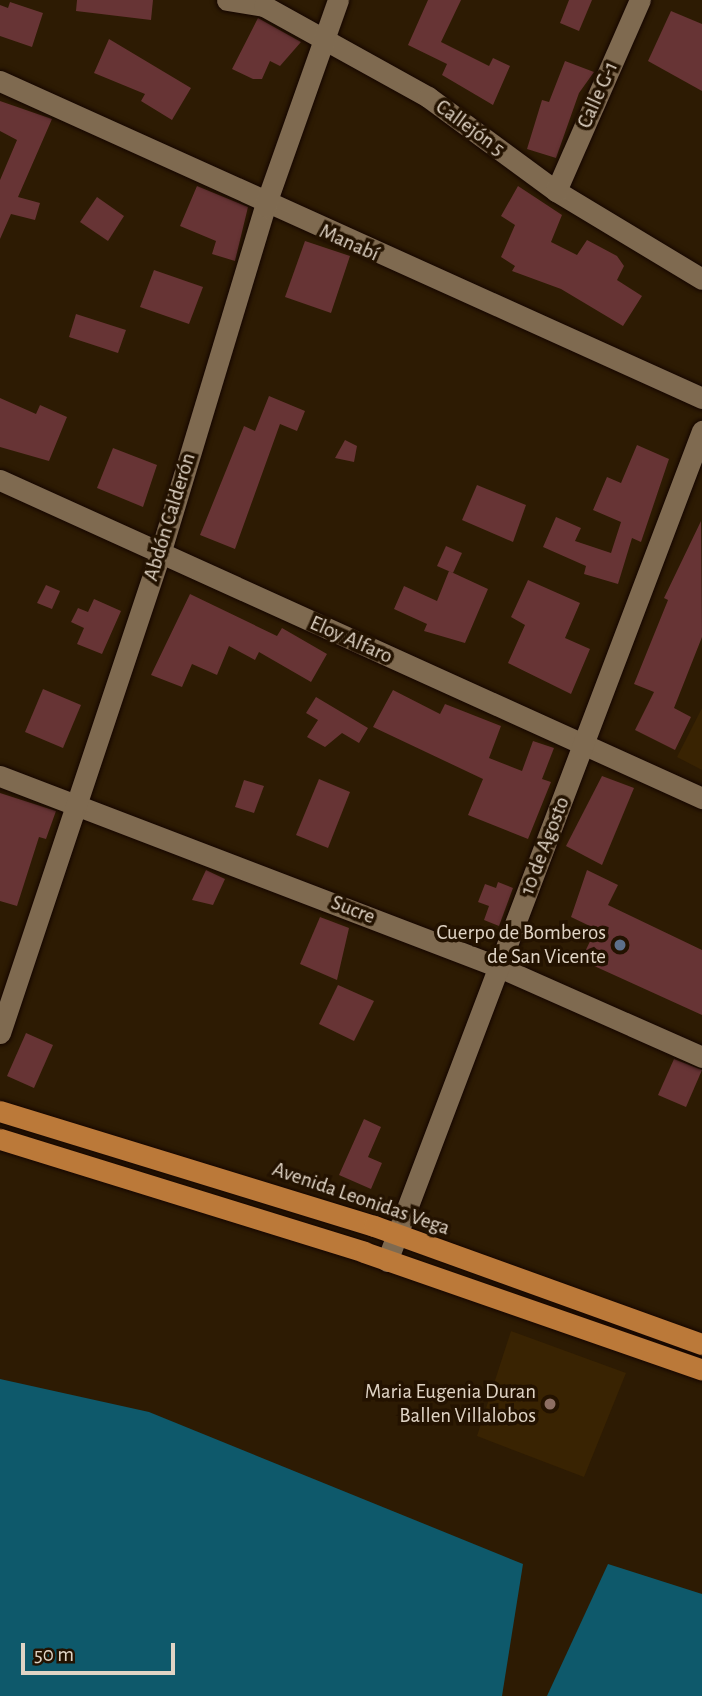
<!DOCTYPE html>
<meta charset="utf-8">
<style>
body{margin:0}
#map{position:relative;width:702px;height:1696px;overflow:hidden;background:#2d1b03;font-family:"Alegreya Sans",sans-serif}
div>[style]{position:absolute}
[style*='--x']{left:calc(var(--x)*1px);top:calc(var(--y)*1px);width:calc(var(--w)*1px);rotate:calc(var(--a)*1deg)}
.built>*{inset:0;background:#392302}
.water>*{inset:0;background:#0e596b}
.building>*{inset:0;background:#673435}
.roads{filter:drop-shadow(0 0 2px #140500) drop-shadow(0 0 2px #140500)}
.minor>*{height:21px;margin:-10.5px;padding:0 10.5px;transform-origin:10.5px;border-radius:10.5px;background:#7f6a50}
.highway>*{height:21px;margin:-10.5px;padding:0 10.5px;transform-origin:10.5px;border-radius:10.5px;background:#bb7939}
.dots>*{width:19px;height:19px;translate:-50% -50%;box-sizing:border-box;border:4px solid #231200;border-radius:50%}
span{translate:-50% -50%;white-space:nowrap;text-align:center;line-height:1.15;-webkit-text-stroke:7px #231200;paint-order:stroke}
.street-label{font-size:21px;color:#e0d4c5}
.poi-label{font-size:21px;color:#e0d4c5}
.right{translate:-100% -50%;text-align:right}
.scale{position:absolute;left:21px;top:1643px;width:154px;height:32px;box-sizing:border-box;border:4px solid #e0d4c5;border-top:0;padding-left:9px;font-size:21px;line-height:24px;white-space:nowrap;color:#e0d4c5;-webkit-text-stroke:5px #231200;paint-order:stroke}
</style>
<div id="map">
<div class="built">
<div style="clip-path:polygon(702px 708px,702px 770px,677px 757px)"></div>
<div style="clip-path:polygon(511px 1331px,626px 1373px,584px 1477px,477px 1436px)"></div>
</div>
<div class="water">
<div style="clip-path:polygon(0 1379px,149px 1412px,523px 1564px,502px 1696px,0 1696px)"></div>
<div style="clip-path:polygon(608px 1564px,702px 1594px,702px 1696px,547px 1696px)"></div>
</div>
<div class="building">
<div style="clip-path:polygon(77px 0,153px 0,151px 20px,76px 11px)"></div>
<div style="clip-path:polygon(428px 0,461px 0,441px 42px,489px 66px,493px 58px,510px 66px,493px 105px,442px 75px,447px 64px,408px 45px)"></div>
<div style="clip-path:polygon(569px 0,592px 0,579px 31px,560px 23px)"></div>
<div style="clip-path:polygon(10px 2px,43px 13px,32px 47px,0 36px,0 5px,8px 8px)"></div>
<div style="clip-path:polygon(671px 11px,702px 24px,702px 91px,648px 61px)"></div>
<div style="clip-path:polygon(258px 18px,301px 42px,280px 66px,270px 61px,262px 79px,253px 79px,232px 69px)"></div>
<div style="clip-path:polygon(109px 39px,191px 88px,172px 120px,141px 101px,145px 94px,94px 73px)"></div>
<div style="clip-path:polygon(565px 61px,594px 72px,579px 93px,556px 158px,527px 149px,542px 100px,549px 102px)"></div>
<div style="clip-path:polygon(0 101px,52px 119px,18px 197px,40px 203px,35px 220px,11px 214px,0 239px,0 180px,17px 140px,0 131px)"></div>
<div style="clip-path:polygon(197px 186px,248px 207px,235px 261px,212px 254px,216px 241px,180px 226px)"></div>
<div style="clip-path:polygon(518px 186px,562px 215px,551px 242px,577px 255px,587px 240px,617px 256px,624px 266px,617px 280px,642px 296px,623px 326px,561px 289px,512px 271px,515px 266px,501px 257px,515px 225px,501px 216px)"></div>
<div style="clip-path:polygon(97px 197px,124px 216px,108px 241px,80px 222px)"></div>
<div style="clip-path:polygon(305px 241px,350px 256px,331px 313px,285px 297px)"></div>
<div style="clip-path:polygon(154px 270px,203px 287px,189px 324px,140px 307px)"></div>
<div style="clip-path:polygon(76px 314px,126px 330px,118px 353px,69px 337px)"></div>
<div style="clip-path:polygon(269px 396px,305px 411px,297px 431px,280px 424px,235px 549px,200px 535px,244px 426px,255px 431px)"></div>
<div style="clip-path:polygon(0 398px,36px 414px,40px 405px,67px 417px,49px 461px,0 447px)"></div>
<div style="clip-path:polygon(345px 440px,357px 446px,354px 462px,335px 458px)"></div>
<div style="clip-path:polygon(637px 445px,669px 459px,641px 542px,632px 538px,618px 584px,584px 574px,586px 566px,543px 547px,556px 517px,581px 528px,575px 541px,611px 553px,621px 522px,593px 510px,607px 477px,621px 483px)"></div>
<div style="clip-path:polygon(113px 448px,157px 465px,143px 507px,97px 488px)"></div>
<div style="clip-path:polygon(477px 485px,526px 505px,513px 542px,462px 520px)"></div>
<div style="clip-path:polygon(701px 521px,702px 637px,674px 708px,691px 717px,675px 750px,635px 730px,654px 692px,634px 684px,668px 600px,664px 598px)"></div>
<div style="clip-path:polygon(446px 546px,462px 553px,453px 573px,437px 566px)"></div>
<div style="clip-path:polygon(449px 571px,488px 589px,465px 643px,424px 631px,427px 624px,394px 609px,404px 586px,437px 601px)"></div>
<div style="clip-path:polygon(528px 580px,580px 603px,565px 638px,590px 649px,571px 694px,508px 663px,525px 625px,511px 617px)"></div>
<div style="clip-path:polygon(46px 585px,60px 591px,52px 609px,37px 603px)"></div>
<div style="clip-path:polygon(190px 594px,277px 636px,282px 628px,327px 654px,311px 682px,259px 652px,255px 660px,229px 646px,217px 675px,192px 664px,182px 687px,151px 675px)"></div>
<div style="clip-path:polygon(94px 599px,121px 611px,102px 654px,77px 644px,84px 628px,71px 622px,78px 608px,88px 612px)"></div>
<div style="clip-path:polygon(43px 689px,81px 705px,63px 748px,25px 732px)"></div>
<div style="clip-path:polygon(393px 690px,440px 714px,445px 704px,501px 726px,489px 758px,522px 771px,533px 741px,554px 748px,542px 779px,551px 782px,528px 839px,468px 815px,483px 779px,373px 727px)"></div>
<div style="clip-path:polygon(316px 697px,368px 728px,359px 743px,342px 733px,325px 747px,307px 737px,318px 720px,306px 713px)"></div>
<div style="clip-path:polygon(602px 776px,634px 788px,602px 865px,566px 846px)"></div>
<div style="clip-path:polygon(319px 779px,350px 792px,328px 848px,296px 835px)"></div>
<div style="clip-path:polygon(244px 780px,264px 786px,254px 813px,235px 807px)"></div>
<div style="clip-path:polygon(0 793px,56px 811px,46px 839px,39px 837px,17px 906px,0 901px)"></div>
<div style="clip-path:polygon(206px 870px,225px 879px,213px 905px,192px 900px)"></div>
<div style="clip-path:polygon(587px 870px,618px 885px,608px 905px,702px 950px,702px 1015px,581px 960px,596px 929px,571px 917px)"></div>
<div style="clip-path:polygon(498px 882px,513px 888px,499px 926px,484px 920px,489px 906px,478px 902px,485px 884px,496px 888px)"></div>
<div style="clip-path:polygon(320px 917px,349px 928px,337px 980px,300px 964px)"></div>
<div style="clip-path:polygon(338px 985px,374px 1001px,354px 1041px,319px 1024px)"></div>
<div style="clip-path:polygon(26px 1033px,53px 1045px,34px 1088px,7px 1076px)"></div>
<div style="clip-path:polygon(674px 1059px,702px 1070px,686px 1107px,658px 1095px)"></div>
<div style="clip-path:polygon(364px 1119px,381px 1127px,368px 1157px,382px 1163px,371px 1189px,339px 1175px)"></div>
</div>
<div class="roads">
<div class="minor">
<div style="--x:227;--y:0;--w:37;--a:9"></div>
<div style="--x:264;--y:6;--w:188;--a:29"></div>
<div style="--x:428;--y:97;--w:159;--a:36.3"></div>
<div style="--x:556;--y:191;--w:170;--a:31.1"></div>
<div style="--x:0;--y:81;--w:770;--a:24.3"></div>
<div style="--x:556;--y:191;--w:209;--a:-66.3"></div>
<div style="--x:0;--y:480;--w:771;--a:24.37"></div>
<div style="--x:0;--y:776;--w:534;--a:20.95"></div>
<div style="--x:499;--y:967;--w:222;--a:23.9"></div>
<div style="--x:0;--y:1033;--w:505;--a:-71.53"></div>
<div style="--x:160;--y:554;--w:363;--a:-73.2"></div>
<div style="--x:265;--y:206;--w:219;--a:-70.5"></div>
<div style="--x:387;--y:1261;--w:888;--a:-69.22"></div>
</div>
<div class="highway">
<div style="--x:0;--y:1111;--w:391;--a:17.1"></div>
<div style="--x:374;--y:1226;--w:349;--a:19.8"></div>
<div style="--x:0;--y:1139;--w:381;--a:17.2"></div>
<div style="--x:364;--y:1252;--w:358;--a:19.2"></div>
</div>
</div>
<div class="dots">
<div style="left:620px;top:945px;background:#5c6f8a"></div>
<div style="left:550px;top:1404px;background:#8d6e63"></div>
</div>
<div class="street-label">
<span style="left:598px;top:95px;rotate:-66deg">Calle G-1</span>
<span style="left:470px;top:128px;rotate:36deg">Callejón 5</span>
<span style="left:349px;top:243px;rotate:24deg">Manabí</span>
<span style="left:170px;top:517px;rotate:-73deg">Abdón Calderón</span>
<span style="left:351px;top:640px;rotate:24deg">Eloy Alfaro</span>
<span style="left:545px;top:846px;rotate:-69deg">10 de Agosto</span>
<span style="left:353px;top:910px;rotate:21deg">Sucre</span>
<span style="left:361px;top:1199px;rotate:19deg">Avenida Leonidas Vega</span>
</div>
<div class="poi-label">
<span class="right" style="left:606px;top:945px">Cuerpo de Bomberos<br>de San Vicente</span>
<span class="right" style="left:536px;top:1404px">Maria Eugenia Duran<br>Ballen Villalobos</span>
</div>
<div class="scale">50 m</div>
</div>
